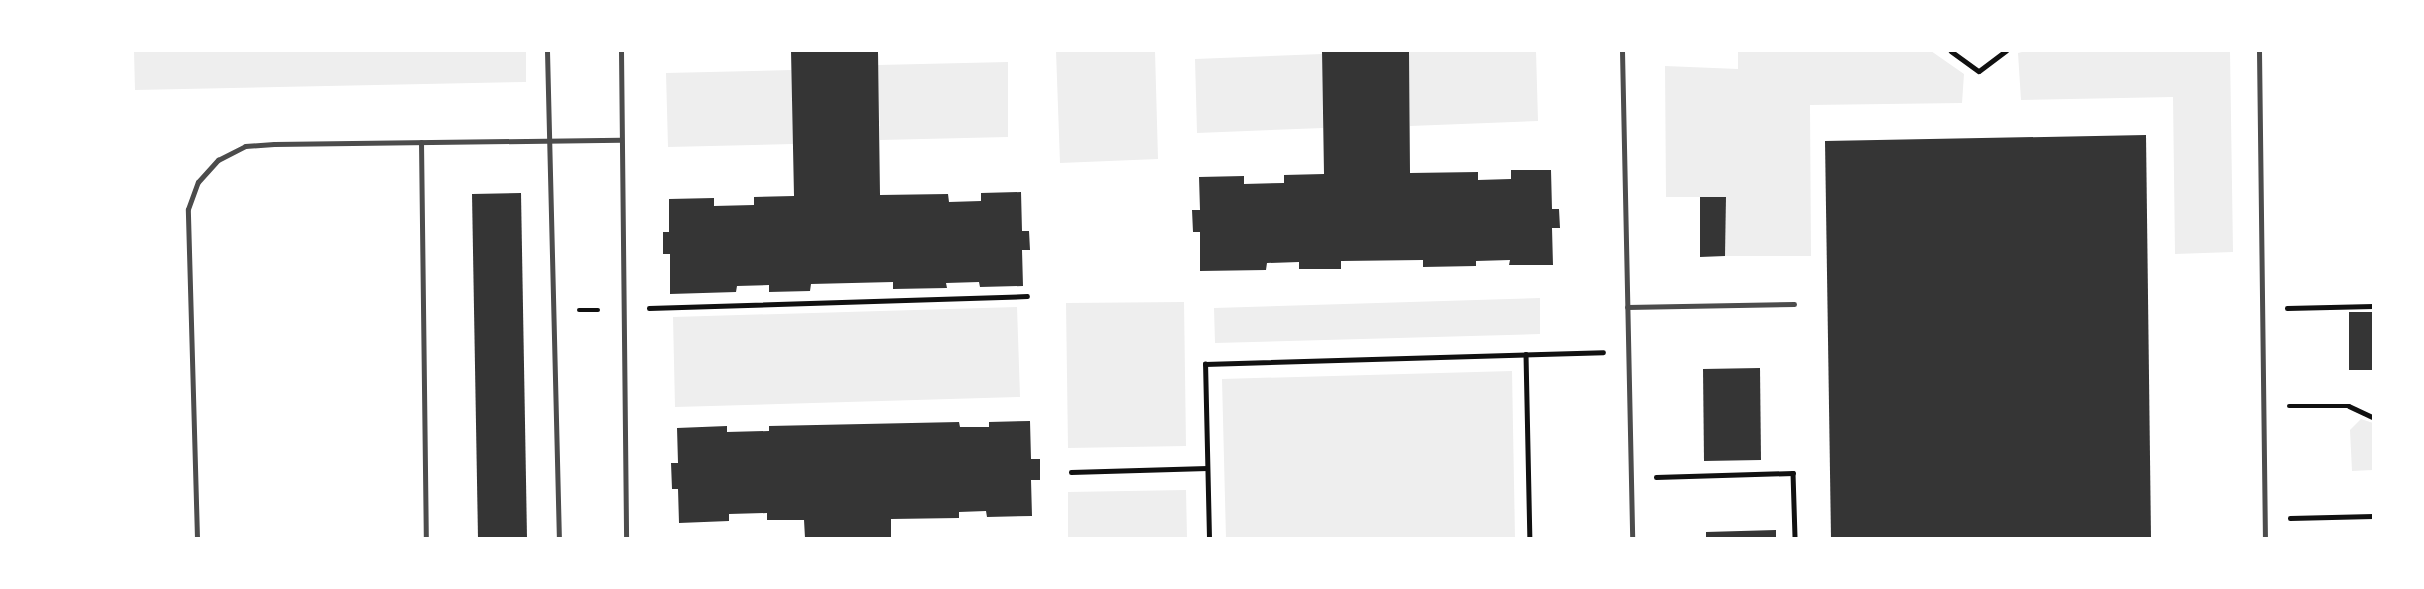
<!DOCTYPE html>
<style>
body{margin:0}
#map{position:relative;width:2424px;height:589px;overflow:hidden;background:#fff;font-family:Roboto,sans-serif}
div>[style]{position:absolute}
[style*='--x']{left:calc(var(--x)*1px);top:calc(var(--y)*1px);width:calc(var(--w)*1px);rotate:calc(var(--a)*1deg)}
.green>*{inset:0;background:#eee}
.building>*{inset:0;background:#353535}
.path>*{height:4.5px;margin:-2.25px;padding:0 2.25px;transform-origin:2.25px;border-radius:2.25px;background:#111}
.service>*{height:5px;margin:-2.5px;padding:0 2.5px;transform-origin:2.5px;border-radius:2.5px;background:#4c4c4c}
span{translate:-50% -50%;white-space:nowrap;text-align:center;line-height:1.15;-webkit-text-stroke:7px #fff;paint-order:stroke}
.frame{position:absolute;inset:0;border:52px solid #fff;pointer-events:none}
</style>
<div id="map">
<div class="green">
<div style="clip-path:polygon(134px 51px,526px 51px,526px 82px,135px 90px)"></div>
<div style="clip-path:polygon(1056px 51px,1155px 51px,1158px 159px,1060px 163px)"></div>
<div style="clip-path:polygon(1409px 51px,1536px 51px,1538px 121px,1410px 126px)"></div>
<div style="clip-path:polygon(1738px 51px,1931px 51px,1964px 74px,1962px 103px,1810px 105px,1811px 256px,1725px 256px,1726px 197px,1666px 197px,1665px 66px,1738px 69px)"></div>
<div style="clip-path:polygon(2026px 51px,2230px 51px,2233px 252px,2175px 254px,2173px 97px,2021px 100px,2018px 53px)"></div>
<div style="clip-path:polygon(1322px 54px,1323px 128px,1197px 133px,1195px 59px)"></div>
<div style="clip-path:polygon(1008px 62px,1008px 137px,880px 140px,878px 65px)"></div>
<div style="clip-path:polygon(792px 70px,793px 144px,668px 147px,666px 73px)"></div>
<div style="clip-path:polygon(1540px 298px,1540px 334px,1215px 343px,1214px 308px)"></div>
<div style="clip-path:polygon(1184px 302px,1186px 446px,1068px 448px,1066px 303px)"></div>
<div style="clip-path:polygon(1017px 307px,1020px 397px,675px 407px,673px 317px)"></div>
<div style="clip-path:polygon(1512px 371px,1515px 538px,1226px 538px,1222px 379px)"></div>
<div style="clip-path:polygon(2361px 419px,2373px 423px,2373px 470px,2352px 471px,2350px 430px)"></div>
<div style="clip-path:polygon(1186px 490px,1187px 538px,1068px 538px,1068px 492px)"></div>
</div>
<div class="building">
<div style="clip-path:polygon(791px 51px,878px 51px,880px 195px,948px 194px,949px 202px,981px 201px,981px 193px,1021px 192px,1022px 231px,1029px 231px,1030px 250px,1022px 250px,1023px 286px,980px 287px,979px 282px,946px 283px,947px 288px,893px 289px,893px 282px,811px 284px,810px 291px,769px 292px,769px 285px,737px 286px,736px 292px,670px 294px,670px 254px,663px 254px,663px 232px,669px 232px,669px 199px,714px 198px,714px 206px,754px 205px,754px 197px,794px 196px)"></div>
<div style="clip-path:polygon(1322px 51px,1409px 51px,1410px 173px,1478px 172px,1478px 180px,1511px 179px,1511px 170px,1551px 170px,1552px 209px,1559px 209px,1560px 228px,1552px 228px,1553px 265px,1509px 265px,1510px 260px,1476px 261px,1476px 266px,1423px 267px,1423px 260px,1341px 261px,1341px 269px,1299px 269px,1299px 262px,1267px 263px,1266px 270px,1200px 271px,1200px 232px,1193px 232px,1192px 210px,1200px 210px,1199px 177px,1244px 176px,1244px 184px,1284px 183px,1284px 175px,1324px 174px)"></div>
<div style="clip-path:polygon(2146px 135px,2151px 538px,1831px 538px,1825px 141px)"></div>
<div style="clip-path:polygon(521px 193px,527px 538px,478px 538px,472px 194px)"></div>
<div style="clip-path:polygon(1700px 197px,1726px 197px,1725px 256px,1700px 257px)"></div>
<div style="clip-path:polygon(2349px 312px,2373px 312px,2373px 370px,2349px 370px)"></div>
<div style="clip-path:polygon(1760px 368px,1761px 460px,1704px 461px,1703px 369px)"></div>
<div style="clip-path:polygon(1030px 421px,1031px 459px,1040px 459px,1040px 480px,1031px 480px,1032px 516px,987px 517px,986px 511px,959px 512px,959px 518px,891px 519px,891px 538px,805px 538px,804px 520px,767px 520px,767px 513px,729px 514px,729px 521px,679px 523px,678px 489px,672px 489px,671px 463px,678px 463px,677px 428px,727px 426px,727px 432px,769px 431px,769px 426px,959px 422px,960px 427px,989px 427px,989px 422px)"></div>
<div style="clip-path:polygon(1776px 530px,1776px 538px,1706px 538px,1706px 532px)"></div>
</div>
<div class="path">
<div style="--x:1951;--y:51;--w:34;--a:36"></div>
<div style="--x:1979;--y:71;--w:34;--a:-37"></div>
<div style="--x:649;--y:308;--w:378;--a:-1.8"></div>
<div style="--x:2287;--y:308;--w:86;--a:-1.3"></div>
<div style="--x:579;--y:310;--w:19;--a:0"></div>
<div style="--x:1526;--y:354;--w:184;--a:88.8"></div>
<div style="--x:2289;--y:406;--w:60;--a:0"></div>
<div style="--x:2349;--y:406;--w:26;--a:25"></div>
<div style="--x:1071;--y:472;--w:136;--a:-1.7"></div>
<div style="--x:1656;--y:477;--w:137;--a:-1.7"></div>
<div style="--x:1793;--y:473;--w:65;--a:88.2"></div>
<div style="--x:2290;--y:518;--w:83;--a:-1.4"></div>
<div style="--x:1209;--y:538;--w:174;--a:-91.3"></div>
<div style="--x:1205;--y:364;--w:398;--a:-1.7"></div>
</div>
<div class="service">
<div style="--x:547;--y:51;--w:487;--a:88.6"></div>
<div style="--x:621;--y:51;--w:487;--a:89.4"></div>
<div style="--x:1622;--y:51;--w:487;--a:88.8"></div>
<div style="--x:2259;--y:51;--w:487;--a:89.3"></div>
<div style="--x:421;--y:142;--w:396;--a:89.3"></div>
<div style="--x:1627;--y:307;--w:167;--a:-1"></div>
<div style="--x:197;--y:538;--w:329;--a:-91.6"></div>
<div style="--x:188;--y:209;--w:29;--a:-70"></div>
<div style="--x:198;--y:182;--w:30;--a:-48"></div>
<div style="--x:218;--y:160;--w:30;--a:-27"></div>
<div style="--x:245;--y:146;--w:29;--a:-4"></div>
<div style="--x:274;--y:144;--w:347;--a:-0.7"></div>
</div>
<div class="frame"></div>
</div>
